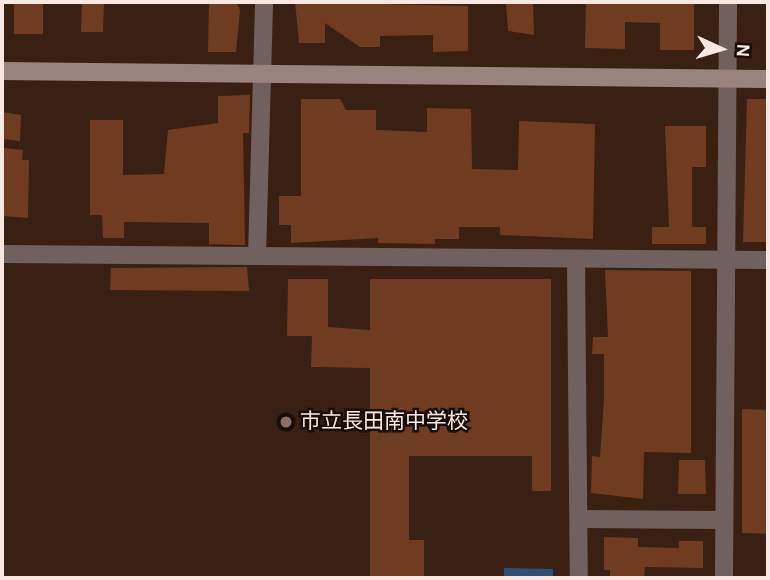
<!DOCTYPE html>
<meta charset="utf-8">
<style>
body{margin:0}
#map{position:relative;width:770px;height:580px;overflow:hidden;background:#392013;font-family:"Alegreya Sans","Noto Sans JP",sans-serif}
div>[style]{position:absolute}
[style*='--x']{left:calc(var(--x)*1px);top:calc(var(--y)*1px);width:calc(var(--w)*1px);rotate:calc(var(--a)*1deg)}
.water>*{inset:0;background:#2c4f79}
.building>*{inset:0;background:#6f3c22}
.street>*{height:18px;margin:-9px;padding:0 9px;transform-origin:9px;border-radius:9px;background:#70615e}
.secondary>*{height:18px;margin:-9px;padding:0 9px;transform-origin:9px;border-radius:9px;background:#9a827e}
.dots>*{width:19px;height:19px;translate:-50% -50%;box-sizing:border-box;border:4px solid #180d08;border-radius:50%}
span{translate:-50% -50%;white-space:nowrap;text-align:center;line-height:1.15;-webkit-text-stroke:5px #180d08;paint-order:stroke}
.poi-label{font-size:21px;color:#fae8e0}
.left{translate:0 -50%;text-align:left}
.frame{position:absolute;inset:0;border:4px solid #fae8e0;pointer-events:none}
.north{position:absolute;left:686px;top:14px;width:70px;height:70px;-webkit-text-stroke:5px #180d08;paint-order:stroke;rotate:94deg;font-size:19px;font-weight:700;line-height:28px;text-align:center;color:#fae8e0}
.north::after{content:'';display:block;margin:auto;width:24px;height:32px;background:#fae8e0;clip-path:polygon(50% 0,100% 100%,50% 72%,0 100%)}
</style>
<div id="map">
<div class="water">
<div style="clip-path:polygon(504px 568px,553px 569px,553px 578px,504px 578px)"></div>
</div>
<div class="building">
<div style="clip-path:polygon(14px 2px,43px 2px,43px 34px,14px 34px)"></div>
<div style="clip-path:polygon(82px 2px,104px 2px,103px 32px,81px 32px)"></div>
<div style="clip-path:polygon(209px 2px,236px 2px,240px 10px,236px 52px,208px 52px)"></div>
<div style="clip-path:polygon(295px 2px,468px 6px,468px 51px,433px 52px,433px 35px,380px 36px,380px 47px,360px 47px,325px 23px,325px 43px,299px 43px)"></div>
<div style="clip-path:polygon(506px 2px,533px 2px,534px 35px,508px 31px)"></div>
<div style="clip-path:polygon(586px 2px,694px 2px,694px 50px,660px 50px,660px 23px,625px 22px,625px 49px,585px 48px)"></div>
<div style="clip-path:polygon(250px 95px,249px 133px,243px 133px,245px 245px,209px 244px,209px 223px,124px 222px,124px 238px,103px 238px,102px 215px,90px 215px,90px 120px,123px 120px,123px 175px,164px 174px,168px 130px,218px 123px,218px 96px)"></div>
<div style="clip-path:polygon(301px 99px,340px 99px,346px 110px,376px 110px,376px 130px,427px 132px,427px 108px,471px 109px,472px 169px,518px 170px,519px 121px,595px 124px,593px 239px,500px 235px,500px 227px,459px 227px,459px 239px,435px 239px,435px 244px,378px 243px,378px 238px,291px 243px,291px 225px,279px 225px,279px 196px,301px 196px)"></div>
<div style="clip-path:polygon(747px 99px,768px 99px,768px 242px,743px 242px)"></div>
<div style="clip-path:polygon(2px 112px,21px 115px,20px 141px,2px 139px)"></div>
<div style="clip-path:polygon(665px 126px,706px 126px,706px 167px,692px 167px,692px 227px,706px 227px,706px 244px,652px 244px,652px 227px,669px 227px)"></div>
<div style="clip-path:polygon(4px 148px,23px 150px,22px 160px,29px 160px,28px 218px,3px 216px)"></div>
<div style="clip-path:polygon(247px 267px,249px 291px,110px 290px,111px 268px)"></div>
<div style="clip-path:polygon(605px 270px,691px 271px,691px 453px,644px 452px,643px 499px,591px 493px,592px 456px,600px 457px,604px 399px,604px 354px,592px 354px,593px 337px,608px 337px)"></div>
<div style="clip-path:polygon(288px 279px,328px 279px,328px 327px,370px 330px,370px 279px,551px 279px,551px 491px,532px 491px,532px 456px,409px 456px,409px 540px,424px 540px,424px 578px,370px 578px,370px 368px,311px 367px,312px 336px,287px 336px)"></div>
<div style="clip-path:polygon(742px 409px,768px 410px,768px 534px,742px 533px)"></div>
<div style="clip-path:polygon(679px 460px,705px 460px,706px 494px,678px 494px)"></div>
<div style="clip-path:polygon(604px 537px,638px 538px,638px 547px,679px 548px,679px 541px,703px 541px,703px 568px,645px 567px,644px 578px,610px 578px,610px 570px,604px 570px)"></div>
</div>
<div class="street">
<div style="--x:2;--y:254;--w:766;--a:0.45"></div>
<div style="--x:257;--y:256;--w:254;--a:-88.4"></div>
<div style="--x:576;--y:260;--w:318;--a:89.5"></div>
<div style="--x:579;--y:519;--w:145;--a:0.4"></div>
<div style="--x:724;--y:578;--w:576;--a:-89.6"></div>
</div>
<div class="secondary">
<div style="--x:2;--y:71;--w:766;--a:0.6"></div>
</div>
<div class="dots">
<div style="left:286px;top:422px;background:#8d6e63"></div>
</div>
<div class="poi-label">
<span class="left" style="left:300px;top:422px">市立長田南中学校</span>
</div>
<div class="frame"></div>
<div class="north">N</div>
</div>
